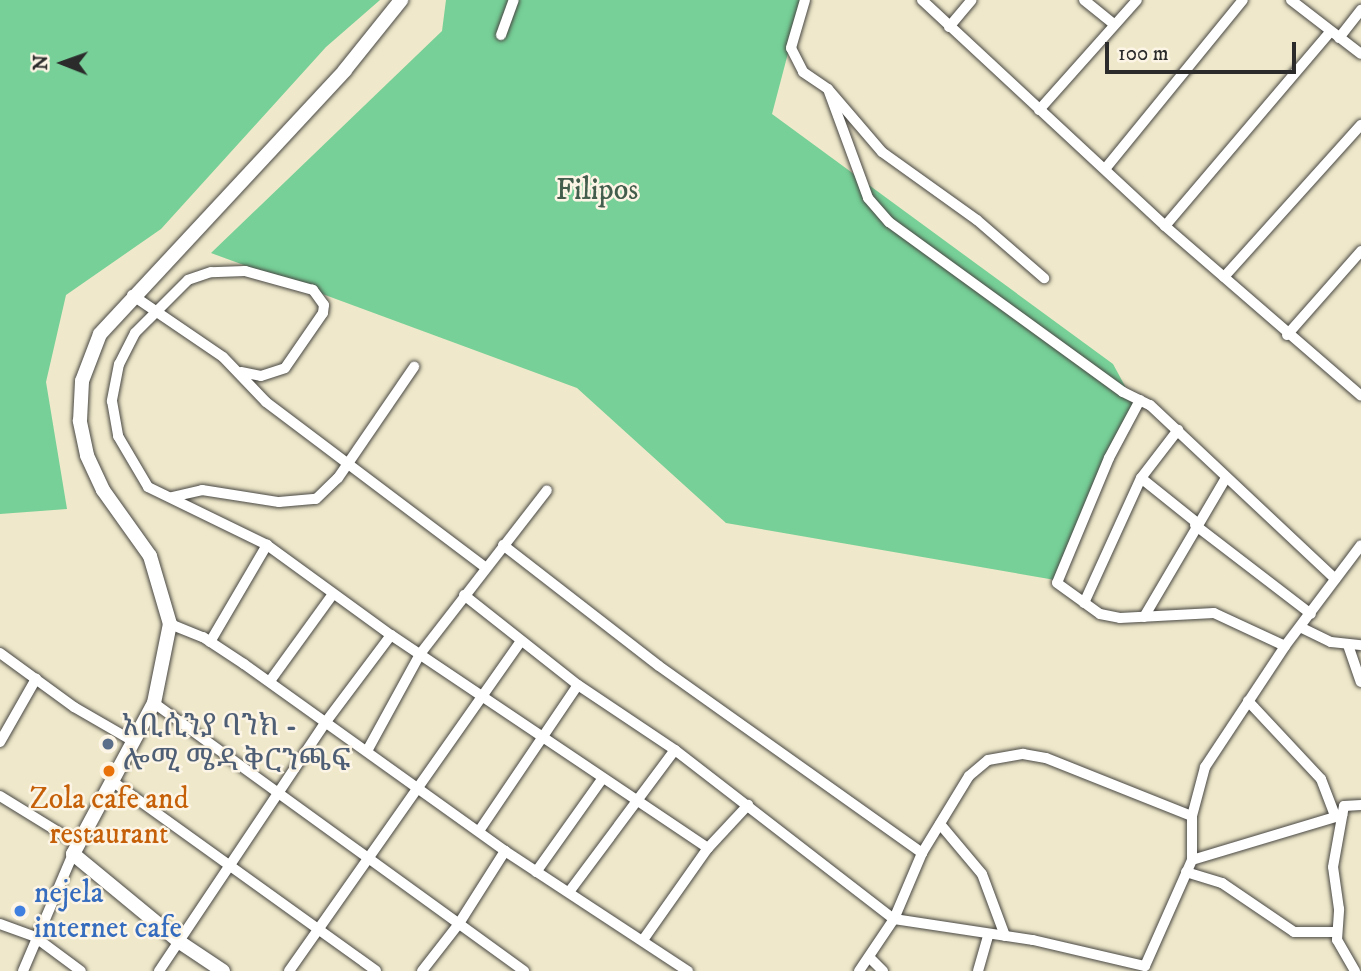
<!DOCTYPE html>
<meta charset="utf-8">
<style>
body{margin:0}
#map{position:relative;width:1361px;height:971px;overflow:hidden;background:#efe8ca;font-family:"IM FELL DW Pica","Noto Serif Ethiopic",serif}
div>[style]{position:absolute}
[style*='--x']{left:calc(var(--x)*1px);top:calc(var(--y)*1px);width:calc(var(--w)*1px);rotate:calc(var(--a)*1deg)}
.green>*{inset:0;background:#76d097}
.roads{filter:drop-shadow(0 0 2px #484743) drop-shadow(0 0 2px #484743)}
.minor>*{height:10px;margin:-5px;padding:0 5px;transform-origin:5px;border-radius:5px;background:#fff}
.tertiary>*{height:14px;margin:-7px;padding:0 7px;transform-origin:7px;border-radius:7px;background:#fff}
.dots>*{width:19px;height:19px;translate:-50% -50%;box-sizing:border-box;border:4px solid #fcf5e5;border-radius:50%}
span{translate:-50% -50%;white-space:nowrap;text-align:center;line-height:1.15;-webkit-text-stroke:5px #fcf5e5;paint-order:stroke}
.park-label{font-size:30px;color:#425d4b}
.service-label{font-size:30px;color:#4e5e75}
.left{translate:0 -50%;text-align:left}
.food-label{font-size:30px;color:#c56008}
.shop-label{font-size:30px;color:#366cbe}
.north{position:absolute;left:28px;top:28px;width:70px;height:70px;-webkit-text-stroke:5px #fcf5e5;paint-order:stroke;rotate:271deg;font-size:19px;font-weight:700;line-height:28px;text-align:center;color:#2b2b2b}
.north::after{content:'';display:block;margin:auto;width:24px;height:32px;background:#2b2b2b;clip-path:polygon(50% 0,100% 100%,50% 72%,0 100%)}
.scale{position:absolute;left:1105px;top:42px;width:191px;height:32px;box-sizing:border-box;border:4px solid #2b2b2b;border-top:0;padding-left:9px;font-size:21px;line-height:24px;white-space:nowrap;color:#2b2b2b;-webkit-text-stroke:5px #fcf5e5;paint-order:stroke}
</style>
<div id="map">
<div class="green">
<div style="clip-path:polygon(0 0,380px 0,326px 47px,161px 229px,66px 295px,46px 382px,67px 509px,0 514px)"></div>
<div style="clip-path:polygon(446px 0,802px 0,772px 114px,1113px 364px,1138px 410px,1055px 580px,726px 523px,577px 388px,211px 253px,442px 31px)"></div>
</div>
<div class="roads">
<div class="minor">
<div style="--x:805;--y:0;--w:50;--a:106.3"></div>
<div style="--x:791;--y:48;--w:27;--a:63"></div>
<div style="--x:803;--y:72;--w:30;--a:34"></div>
<div style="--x:828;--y:89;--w:83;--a:49.4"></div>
<div style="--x:882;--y:152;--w:117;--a:35.6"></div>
<div style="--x:977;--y:220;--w:89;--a:40.9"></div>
<div style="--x:922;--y:0;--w:332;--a:42.9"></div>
<div style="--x:1165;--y:226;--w:259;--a:40.9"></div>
<div style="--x:1084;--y:0;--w:38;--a:39"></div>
<div style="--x:1291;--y:0;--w:88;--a:37.6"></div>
<div style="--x:949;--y:27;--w:35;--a:-50"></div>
<div style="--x:501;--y:35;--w:37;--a:-70"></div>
<div style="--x:1339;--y:38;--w:36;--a:-52"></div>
<div style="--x:828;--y:89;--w:116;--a:69.8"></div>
<div style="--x:868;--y:198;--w:32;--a:49"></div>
<div style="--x:889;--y:222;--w:289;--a:36"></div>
<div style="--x:1123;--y:392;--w:30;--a:26"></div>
<div style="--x:1150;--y:405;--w:254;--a:43.2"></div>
<div style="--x:1039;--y:110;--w:147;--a:-48.3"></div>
<div style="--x:1105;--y:169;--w:218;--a:-50.8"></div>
<div style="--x:1165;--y:226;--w:255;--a:-49.6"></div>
<div style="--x:1224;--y:277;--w:205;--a:-48"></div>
<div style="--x:132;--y:295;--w:110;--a:34.3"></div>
<div style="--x:223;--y:357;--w:62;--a:46.3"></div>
<div style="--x:266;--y:402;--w:274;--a:37"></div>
<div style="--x:1287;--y:335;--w:112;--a:-48.6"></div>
<div style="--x:241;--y:372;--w:20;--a:11"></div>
<div style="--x:261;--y:376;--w:25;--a:-18"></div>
<div style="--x:285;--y:368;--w:67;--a:-55.4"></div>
<div style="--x:323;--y:313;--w:8;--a:-83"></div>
<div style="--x:324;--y:305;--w:19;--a:-126"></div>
<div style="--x:313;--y:290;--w:71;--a:-164.4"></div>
<div style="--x:245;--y:271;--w:34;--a:178"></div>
<div style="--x:211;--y:272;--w:24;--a:161"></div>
<div style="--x:188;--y:280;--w:75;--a:135"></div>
<div style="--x:135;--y:333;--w:35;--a:117"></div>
<div style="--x:119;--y:364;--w:38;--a:101"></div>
<div style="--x:112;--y:401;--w:36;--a:80"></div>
<div style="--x:118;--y:436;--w:59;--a:59.5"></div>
<div style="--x:148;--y:487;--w:132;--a:26"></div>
<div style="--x:267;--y:545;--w:153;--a:36"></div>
<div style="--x:391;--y:635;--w:382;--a:33.9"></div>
<div style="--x:1140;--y:400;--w:66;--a:118.1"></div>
<div style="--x:1109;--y:458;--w:135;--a:112.6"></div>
<div style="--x:1057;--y:583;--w:53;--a:35.8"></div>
<div style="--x:1100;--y:614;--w:20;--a:11"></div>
<div style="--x:1120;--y:618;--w:94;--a:-3"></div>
<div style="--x:1214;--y:613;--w:78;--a:24.9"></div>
<div style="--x:1141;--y:478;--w:70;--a:38.7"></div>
<div style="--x:172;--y:497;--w:31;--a:-13"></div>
<div style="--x:202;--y:490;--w:78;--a:8.9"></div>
<div style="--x:279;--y:502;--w:37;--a:-5"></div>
<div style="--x:316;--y:499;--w:30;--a:-44"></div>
<div style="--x:338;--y:478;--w:135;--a:-55.6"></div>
<div style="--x:1195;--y:525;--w:146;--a:37.5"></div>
<div style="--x:503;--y:545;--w:197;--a:37.8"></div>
<div style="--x:659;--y:666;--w:323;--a:35.4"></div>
<div style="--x:464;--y:595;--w:145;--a:38.3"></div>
<div style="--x:578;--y:685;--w:117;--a:33.8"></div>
<div style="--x:675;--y:750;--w:277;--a:37.7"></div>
<div style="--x:894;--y:919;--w:141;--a:8.6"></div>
<div style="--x:1033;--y:940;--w:115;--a:13.1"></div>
<div style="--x:1145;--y:966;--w:116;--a:-66.1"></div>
<div style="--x:1192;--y:860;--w:44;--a:-90"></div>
<div style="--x:1084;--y:603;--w:137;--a:-65.5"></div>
<div style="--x:1141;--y:478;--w:61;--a:-52.4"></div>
<div style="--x:1144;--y:617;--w:161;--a:-59.5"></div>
<div style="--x:170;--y:624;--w:35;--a:22"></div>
<div style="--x:203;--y:637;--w:49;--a:33.4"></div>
<div style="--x:244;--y:664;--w:321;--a:35.6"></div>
<div style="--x:505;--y:851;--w:219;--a:33.3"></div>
<div style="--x:1302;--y:628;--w:32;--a:26"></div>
<div style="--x:1331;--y:642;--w:30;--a:6"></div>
<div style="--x:210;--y:642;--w:113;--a:-59.6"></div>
<div style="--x:1348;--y:645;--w:39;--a:71"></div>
<div style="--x:0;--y:653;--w:92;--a:36.1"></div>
<div style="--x:74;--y:707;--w:68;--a:30"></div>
<div style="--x:270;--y:681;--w:107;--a:-54.1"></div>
<div style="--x:1248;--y:701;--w:107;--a:46.9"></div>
<div style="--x:1321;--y:779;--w:40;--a:69"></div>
<div style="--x:154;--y:703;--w:457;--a:35.9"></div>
<div style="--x:0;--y:742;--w:73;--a:-60.3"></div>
<div style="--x:367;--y:751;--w:111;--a:-61.3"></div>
<div style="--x:420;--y:654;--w:207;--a:-52.2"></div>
<div style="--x:112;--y:781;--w:325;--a:35.7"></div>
<div style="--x:0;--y:796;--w:92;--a:31.6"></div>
<div style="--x:940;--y:824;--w:65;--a:50"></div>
<div style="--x:982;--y:874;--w:66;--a:69.6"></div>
<div style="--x:479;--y:831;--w:176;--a:-55.9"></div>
<div style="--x:1192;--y:860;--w:157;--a:-16.7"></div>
<div style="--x:536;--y:872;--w:114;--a:-54.6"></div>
<div style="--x:1186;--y:872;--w:38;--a:17"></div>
<div style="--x:1222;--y:883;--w:87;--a:34.2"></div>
<div style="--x:1294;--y:932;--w:43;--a:0"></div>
<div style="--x:569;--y:892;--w:177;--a:-53.3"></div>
<div style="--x:0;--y:924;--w:37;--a:20"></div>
<div style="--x:35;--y:937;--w:57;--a:36.5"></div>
<div style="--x:643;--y:940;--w:113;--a:-54.8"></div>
<div style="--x:708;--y:848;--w:59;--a:-47.1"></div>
<div style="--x:871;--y:959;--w:17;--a:45"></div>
<div style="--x:23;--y:971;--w:127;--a:-66.9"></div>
<div style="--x:159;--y:971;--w:298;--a:-56.2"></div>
<div style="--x:325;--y:723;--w:110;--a:-53.1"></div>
<div style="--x:289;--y:971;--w:403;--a:-54.9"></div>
<div style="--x:422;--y:971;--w:58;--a:-52"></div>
<div style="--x:458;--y:925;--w:88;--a:-57.6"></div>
<div style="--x:859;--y:971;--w:63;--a:-56.1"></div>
<div style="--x:894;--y:919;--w:72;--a:-67"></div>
<div style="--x:922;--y:853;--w:90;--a:-58.6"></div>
<div style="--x:969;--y:776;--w:25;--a:-40"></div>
<div style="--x:988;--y:760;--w:36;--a:-10"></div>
<div style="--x:1023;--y:754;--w:23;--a:10"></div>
<div style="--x:1046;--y:758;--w:157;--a:21.7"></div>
<div style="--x:1192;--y:816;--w:51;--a:-75.1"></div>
<div style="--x:1205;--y:767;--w:145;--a:-56.5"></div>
<div style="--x:1285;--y:646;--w:126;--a:-53"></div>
<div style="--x:978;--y:971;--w:37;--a:-74"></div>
<div style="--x:1355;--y:971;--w:36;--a:-120"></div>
<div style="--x:1337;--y:940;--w:31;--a:-86"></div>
<div style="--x:1339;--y:909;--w:42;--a:-98.1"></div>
<div style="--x:1333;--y:867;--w:62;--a:-79.8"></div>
<div style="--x:1344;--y:806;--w:17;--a:-3"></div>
</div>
<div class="tertiary">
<div style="--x:223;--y:971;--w:50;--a:-146.3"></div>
<div style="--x:181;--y:943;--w:140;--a:-140.5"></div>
<div style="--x:73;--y:854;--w:171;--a:-61.8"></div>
<div style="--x:154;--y:703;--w:81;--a:-78.6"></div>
<div style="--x:170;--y:624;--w:71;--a:-106.4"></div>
<div style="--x:150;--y:556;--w:81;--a:-125.5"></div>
<div style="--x:103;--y:490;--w:38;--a:-115"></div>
<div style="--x:87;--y:455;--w:35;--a:-102"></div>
<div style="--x:80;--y:421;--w:40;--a:-87.1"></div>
<div style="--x:82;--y:381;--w:50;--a:-69"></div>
<div style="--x:100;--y:334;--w:360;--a:-47.1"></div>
<div style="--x:345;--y:70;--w:90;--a:-51.3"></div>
</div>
</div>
<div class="dots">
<div style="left:108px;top:744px;background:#5c6f8a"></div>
<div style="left:109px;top:771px;background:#e8710a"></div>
<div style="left:20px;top:911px;background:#3f7fe0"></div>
</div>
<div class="park-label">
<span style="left:597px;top:191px">Filipos</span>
</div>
<div class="service-label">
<span class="left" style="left:122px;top:744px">አቢሲንያ ባንክ -<br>ሎሚ ሜዳ ቅርንጫፍ</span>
</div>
<div class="food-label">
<span style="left:109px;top:817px">Zola cafe and<br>restaurant</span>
</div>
<div class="shop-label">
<span class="left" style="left:34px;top:911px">nejela<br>internet cafe</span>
</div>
<div class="north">N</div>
<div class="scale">100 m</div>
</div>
